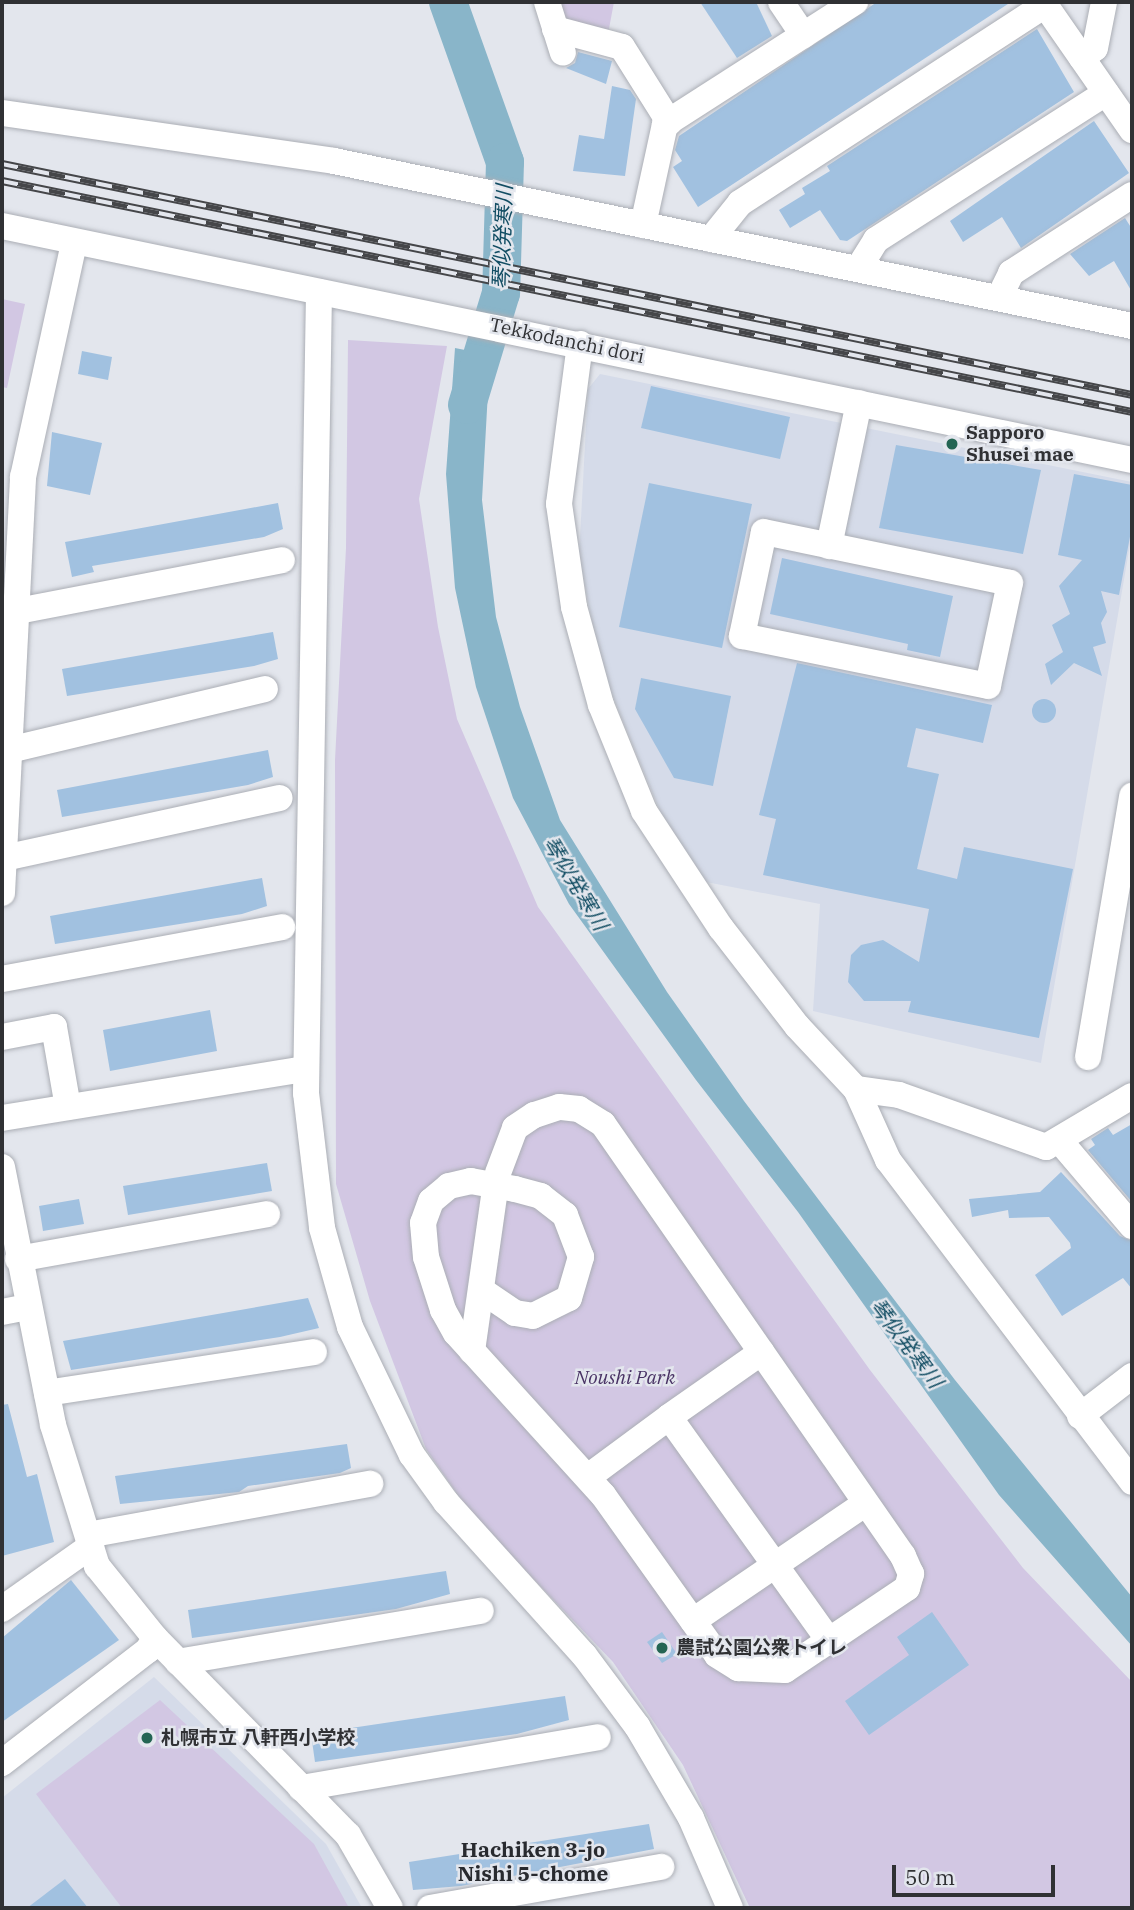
<!DOCTYPE html>
<meta charset="utf-8">
<style>
body{margin:0}
#map{position:relative;width:1134px;height:1910px;overflow:hidden;background:#e3e6ed;font-family:"IBM Plex Serif","Noto Sans JP",serif}
div>[style]{position:absolute}
[style*='--x']{left:calc(var(--x)*1px);top:calc(var(--y)*1px);width:calc(var(--w)*1px);rotate:calc(var(--a)*1deg)}
.built>*{inset:0;background:#d5dbe9}
.green>*{inset:0;background:#d2c7e3}
.water>*{inset:0;background:#89b5c9}
.river>*{height:38px;margin:-19px;padding:0 19px;transform-origin:19px;border-radius:19px;background:#89b5c9}
.building>*{inset:0;background:#a1c1e0}
.round{border-radius:50%}
.roads{filter:drop-shadow(0 0 2px #abaeb5) drop-shadow(0 0 2px #abaeb5)}
.minor>*{height:26px;margin:-13px;padding:0 13px;transform-origin:13px;border-radius:13px;background:#fff}
.rail>*{height:8px;margin-top:-4px;transform-origin:0;background:repeating-linear-gradient(90deg,#e3e6ed 0 16px,#454649 0 32px);box-sizing:border-box;border-block:2px solid #454649}
.dots>*{width:19px;height:19px;translate:-50% -50%;box-sizing:border-box;border:4px solid #e3e6ed;border-radius:50%}
span{translate:-50% -50%;white-space:nowrap;text-align:center;line-height:1.15;-webkit-text-stroke:5px #e3e6ed;paint-order:stroke}
.street-label{font-size:19px;color:#303134}
.poi-label{font-size:19px;color:#303134;font-weight:700}
.left{translate:0 -50%;text-align:left}
.park-label{font-size:19px;color:#483264;font-style:italic}
.water-label{font-size:21px;color:#124d63;font-style:italic}
.neighbourhood-label{font-size:21px;color:#282a2f;font-weight:700}
.frame{position:absolute;inset:0;border:4px solid #303134;pointer-events:none}
.scale{position:absolute;left:892px;top:1865px;width:163px;height:32px;box-sizing:border-box;border:4px solid #303134;border-top:0;padding-left:9px;font-size:21px;line-height:24px;white-space:nowrap;color:#303134;-webkit-text-stroke:5px #e3e6ed;paint-order:stroke}
</style>
<div id="map">
<div class="built">
<div style="clip-path:polygon(600px 374px,1132px 482px,1132px 533px,1041px 1063px,813px 1011px,820px 904px,701px 881px,660px 811px,601px 668px,579px 556px,588px 389px)"></div>
<div style="clip-path:polygon(154px 1677px,326px 1844px,362px 1908px,2px 1908px,2px 1798px)"></div>
</div>
<div class="green">
<div style="clip-path:polygon(551px 2px,614px 2px,608px 34px,557px 22px)"></div>
<div style="clip-path:polygon(2px 299px,25px 304px,7px 388px,2px 387px)"></div>
<div style="clip-path:polygon(348px 340px,447px 346px,419px 499px,438px 627px,457px 719px,538px 907px,870px 1370px,1023px 1568px,1132px 1682px,1132px 1908px,750px 1908px,683px 1765px,613px 1662px,471px 1514px,426px 1449px,370px 1301px,336px 1184px,335px 760px,346px 548px)"></div>
<div style="clip-path:polygon(160px 1700px,314px 1844px,349px 1908px,122px 1908px,36px 1794px)"></div>
</div>
<div class="water">
<div style="clip-path:polygon(455px 348px,490px 355px,482px 500px,496px 617px,520px 707px,560px 820px,667px 992px,744px 1101px,955px 1380px,1132px 1597px,1132px 1646px,999px 1495px,798px 1212px,696px 1080px,569px 904px,513px 798px,476px 687px,455px 588px,446px 474px)"></div>
</div>
<div class="river">
<div style="--x:448;--y:2;--w:170;--a:70.4"></div>
<div style="--x:505;--y:162;--w:131;--a:91.7"></div>
<div style="--x:501;--y:293;--w:117;--a:106.9"></div>
</div>
<div class="building">
<div style="clip-path:polygon(700px 2px,756px 2px,772px 36px,737px 58px)"></div>
<div style="clip-path:polygon(877px 2px,1011px 2px,698px 207px,673px 167px,682px 161px,675px 150px,679px 136px)"></div>
<div style="clip-path:polygon(1037px 29px,1074px 92px,847px 241px,840px 240px,820px 210px,790px 228px,779px 210px,805px 194px,802px 188px,830px 171px,827px 166px)"></div>
<div style="clip-path:polygon(578px 52px,612px 61px,606px 84px,566px 68px,575px 63px)"></div>
<div style="clip-path:polygon(612px 86px,630px 90px,636px 99px,625px 176px,573px 171px,579px 135px,604px 139px)"></div>
<div style="clip-path:polygon(1094px 121px,1129px 173px,1021px 248px,1002px 217px,963px 242px,950px 221px)"></div>
<div style="clip-path:polygon(1125px 218px,1132px 229px,1132px 292px,1114px 261px,1089px 276px,1070px 254px)"></div>
<div style="clip-path:polygon(82px 351px,112px 357px,108px 380px,78px 374px)"></div>
<div style="clip-path:polygon(651px 386px,790px 417px,780px 459px,641px 428px)"></div>
<div style="clip-path:polygon(52px 432px,102px 443px,90px 495px,47px 486px)"></div>
<div style="clip-path:polygon(896px 445px,1041px 470px,1023px 554px,879px 528px)"></div>
<div style="clip-path:polygon(1074px 474px,1132px 485px,1132px 526px,1119px 595px,1101px 591px,1107px 612px,1101px 623px,1106px 643px,1093px 647px,1102px 676px,1074px 663px,1051px 685px,1045px 664px,1063px 652px,1052px 625px,1070px 614px,1059px 586px,1082px 560px,1058px 555px)"></div>
<div style="clip-path:polygon(649px 483px,752px 504px,722px 648px,619px 627px)"></div>
<div style="clip-path:polygon(278px 503px,283px 529px,264px 537px,92px 566px,94px 572px,72px 577px,65px 542px)"></div>
<div style="clip-path:polygon(782px 558px,953px 596px,940px 657px,907px 650px,908px 644px,770px 614px)"></div>
<div style="clip-path:polygon(273px 632px,278px 659px,254px 666px,67px 696px,62px 669px)"></div>
<div style="clip-path:polygon(797px 663px,992px 705px,983px 743px,916px 728px,907px 767px,939px 774px,917px 869px,957px 879px,964px 847px,1073px 869px,1039px 1038px,908px 1012px,911px 1001px,864px 1001px,848px 982px,851px 955px,861px 945px,883px 940px,919px 962px,929px 909px,763px 875px,776px 819px,759px 815px)"></div>
<div style="clip-path:polygon(641px 678px,731px 696px,713px 786px,674px 778px,635px 709px)"></div>
<div class="round" style="left:1032px;top:699px;width:24px;height:24px"></div>
<div style="clip-path:polygon(268px 750px,273px 777px,248px 785px,62px 817px,57px 790px)"></div>
<div style="clip-path:polygon(262px 878px,267px 906px,242px 914px,55px 944px,50px 916px)"></div>
<div style="clip-path:polygon(210px 1010px,217px 1051px,110px 1071px,103px 1030px)"></div>
<div style="clip-path:polygon(1132px 1124px,1132px 1202px,1088px 1150px,1095px 1145px,1091px 1139px,1108px 1128px,1113px 1135px)"></div>
<div style="clip-path:polygon(267px 1163px,272px 1191px,128px 1215px,123px 1186px)"></div>
<div style="clip-path:polygon(1061px 1172px,1120px 1236px,1132px 1241px,1132px 1289px,1123px 1278px,1062px 1316px,1035px 1275px,1071px 1248px,1070px 1243px,1049px 1217px,1009px 1218px,1008px 1210px,972px 1217px,969px 1199px,1040px 1192px)"></div>
<div style="clip-path:polygon(79px 1199px,84px 1224px,43px 1231px,39px 1206px)"></div>
<div style="clip-path:polygon(308px 1298px,319px 1328px,280px 1337px,71px 1370px,63px 1341px)"></div>
<div style="clip-path:polygon(8px 1404px,27px 1477px,37px 1474px,54px 1542px,2px 1556px,2px 1405px)"></div>
<div style="clip-path:polygon(347px 1444px,351px 1468px,340px 1473px,248px 1486px,239px 1492px,120px 1504px,115px 1476px)"></div>
<div style="clip-path:polygon(446px 1571px,450px 1594px,396px 1609px,192px 1638px,188px 1610px)"></div>
<div style="clip-path:polygon(71px 1580px,119px 1640px,2px 1722px,2px 1638px)"></div>
<div style="clip-path:polygon(932px 1612px,969px 1665px,869px 1735px,845px 1701px,909px 1655px,897px 1637px)"></div>
<div style="clip-path:polygon(662px 1632px,677px 1654px,662px 1663px,647px 1642px)"></div>
<div style="clip-path:polygon(565px 1696px,569px 1720px,517px 1734px,315px 1762px,311px 1734px)"></div>
<div style="clip-path:polygon(649px 1824px,654px 1849px,461px 1886px,413px 1890px,409px 1862px)"></div>
<div style="clip-path:polygon(65px 1879px,88px 1908px,27px 1908px)"></div>
</div>
<div class="roads">
<div class="minor">
<div style="--x:547;--y:2;--w:53;--a:72.6"></div>
<div style="--x:781;--y:2;--w:40;--a:56"></div>
<div style="--x:1043;--y:2;--w:156;--a:55.2"></div>
<div style="--x:555;--y:29;--w:69;--a:15"></div>
<div style="--x:622;--y:47;--w:89;--a:57.9"></div>
<div style="--x:1082;--y:58;--w:16;--a:-38"></div>
<div style="--x:1095;--y:48;--w:47;--a:-78.9"></div>
<div style="--x:2;--y:113;--w:335;--a:8.2"></div>
<div style="--x:334;--y:161;--w:815;--a:11.68"></div>
<div style="--x:643;--y:225;--w:103;--a:-77.7"></div>
<div style="--x:665;--y:124;--w:226;--a:-32.7"></div>
<div style="--x:2;--y:226;--w:1154;--a:11.7"></div>
<div style="--x:711;--y:239;--w:46;--a:-51.1"></div>
<div style="--x:740;--y:203;--w:364;--a:-33"></div>
<div style="--x:858;--y:269;--w:34;--a:-58"></div>
<div style="--x:876;--y:240;--w:273;--a:-32.6"></div>
<div style="--x:319;--y:292;--w:801;--a:90.93"></div>
<div style="--x:306;--y:1093;--w:136;--a:83.2"></div>
<div style="--x:322;--y:1228;--w:103;--a:74.2"></div>
<div style="--x:350;--y:1327;--w:142;--a:64.2"></div>
<div style="--x:412;--y:1455;--w:58;--a:54.1"></div>
<div style="--x:446;--y:1502;--w:206;--a:48"></div>
<div style="--x:584;--y:1655;--w:89;--a:53.3"></div>
<div style="--x:637;--y:1726;--w:107;--a:59.6"></div>
<div style="--x:691;--y:1818;--w:98;--a:66.6"></div>
<div style="--x:999;--y:298;--w:28;--a:-64"></div>
<div style="--x:1011;--y:273;--w:144;--a:-32.8"></div>
<div style="--x:580;--y:344;--w:161;--a:97.5"></div>
<div style="--x:559;--y:504;--w:104;--a:81.7"></div>
<div style="--x:574;--y:607;--w:102;--a:74.6"></div>
<div style="--x:601;--y:705;--w:114;--a:67.9"></div>
<div style="--x:644;--y:811;--w:140;--a:56.7"></div>
<div style="--x:721;--y:928;--w:124;--a:52.2"></div>
<div style="--x:797;--y:1026;--w:86;--a:46.9"></div>
<div style="--x:856;--y:1089;--w:78;--a:65.7"></div>
<div style="--x:888;--y:1160;--w:404;--a:52.8"></div>
<div style="--x:764;--y:532;--w:251;--a:11.7"></div>
<div style="--x:1010;--y:583;--w:105;--a:102.1"></div>
<div style="--x:988;--y:686;--w:251;--a:-168.5"></div>
<div style="--x:742;--y:636;--w:106;--a:-78.1"></div>
<div style="--x:829;--y:546;--w:146;--a:-78.2"></div>
<div style="--x:2;--y:614;--w:285;--a:-10.9"></div>
<div style="--x:9;--y:750;--w:263;--a:-13.4"></div>
<div style="--x:4;--y:858;--w:282;--a:-12.3"></div>
<div style="--x:2;--y:893;--w:417;--a:-87.1"></div>
<div style="--x:23;--y:477;--w:239;--a:-77.7"></div>
<div style="--x:2;--y:979;--w:285;--a:-10.5"></div>
<div style="--x:2;--y:1037;--w:53;--a:-10.9"></div>
<div style="--x:54;--y:1027;--w:81;--a:80.1"></div>
<div style="--x:1088;--y:1057;--w:265;--a:-80.4"></div>
<div style="--x:856;--y:1089;--w:43;--a:7.9"></div>
<div style="--x:899;--y:1095;--w:156;--a:19.5"></div>
<div style="--x:1046;--y:1147;--w:100;--a:-30.7"></div>
<div style="--x:2;--y:1118;--w:308;--a:-9.2"></div>
<div style="--x:1059;--y:1140;--w:113;--a:49.7"></div>
<div style="--x:2;--y:1167;--w:263;--a:78.8"></div>
<div style="--x:53;--y:1425;--w:148;--a:72.7"></div>
<div style="--x:97;--y:1566;--w:92;--a:51.1"></div>
<div style="--x:155;--y:1638;--w:14;--a:120"></div>
<div style="--x:148;--y:1650;--w:185;--a:142.3"></div>
<div style="--x:18;--y:1259;--w:253;--a:-10.2"></div>
<div style="--x:481;--y:1290;--w:41;--a:34.1"></div>
<div style="--x:515;--y:1313;--w:18;--a:9"></div>
<div style="--x:533;--y:1316;--w:40;--a:-26.6"></div>
<div style="--x:569;--y:1298;--w:43;--a:-73.7"></div>
<div style="--x:581;--y:1257;--w:45;--a:-110.9"></div>
<div style="--x:565;--y:1215;--w:31;--a:-142"></div>
<div style="--x:541;--y:1196;--w:27;--a:-165"></div>
<div style="--x:515;--y:1189;--w:45;--a:-169.7"></div>
<div style="--x:471;--y:1181;--w:23;--a:167"></div>
<div style="--x:449;--y:1186;--w:23;--a:140"></div>
<div style="--x:431;--y:1201;--w:23;--a:110"></div>
<div style="--x:423;--y:1223;--w:34;--a:85"></div>
<div style="--x:426;--y:1257;--w:56;--a:72.2"></div>
<div style="--x:443;--y:1310;--w:26;--a:61"></div>
<div style="--x:456;--y:1333;--w:219;--a:47.8"></div>
<div style="--x:603;--y:1495;--w:196;--a:54.5"></div>
<div style="--x:717;--y:1655;--w:25;--a:32"></div>
<div style="--x:738;--y:1668;--w:47;--a:2.4"></div>
<div style="--x:785;--y:1670;--w:147;--a:-33.9"></div>
<div style="--x:907;--y:1588;--w:15;--a:-74"></div>
<div style="--x:911;--y:1574;--w:20;--a:-114"></div>
<div style="--x:903;--y:1556;--w:526;--a:-124.78"></div>
<div style="--x:603;--y:1124;--w:28;--a:-148"></div>
<div style="--x:579;--y:1109;--w:20;--a:-174"></div>
<div style="--x:559;--y:1107;--w:26;--a:162"></div>
<div style="--x:534;--y:1115;--w:23;--a:146"></div>
<div style="--x:515;--y:1128;--w:48;--a:110.7"></div>
<div style="--x:2;--y:1312;--w:26;--a:-11"></div>
<div style="--x:472;--y:1351;--w:156;--a:-81.9"></div>
<div style="--x:47;--y:1393;--w:270;--a:-8.7"></div>
<div style="--x:1080;--y:1416;--w:66;--a:-37.6"></div>
<div style="--x:669;--y:1417;--w:113;--a:-35"></div>
<div style="--x:588;--y:1477;--w:101;--a:-36.5"></div>
<div style="--x:669;--y:1417;--w:277;--a:54.4"></div>
<div style="--x:88;--y:1535;--w:287;--a:-10.3"></div>
<div style="--x:2;--y:1609;--w:109;--a:-35.3"></div>
<div style="--x:693;--y:1621;--w:209;--a:-34.3"></div>
<div style="--x:155;--y:1638;--w:276;--a:45.6"></div>
<div style="--x:348;--y:1835;--w:84;--a:60.1"></div>
<div style="--x:178;--y:1662;--w:307;--a:-9.6"></div>
<div style="--x:301;--y:1788;--w:301;--a:-9.7"></div>
<div style="--x:430;--y:1908;--w:235;--a:-10.1"></div>
</div>
</div>
<div class="rail">
<div style="--x:2;--y:164;--w:1153;--a:11.55"></div>
<div style="--x:2;--y:181;--w:1153;--a:11.55"></div>
</div>
<div class="dots">
<div style="left:952px;top:444px;background:#246553"></div>
<div style="left:662px;top:1648px;background:#246553"></div>
<div style="left:147px;top:1738px;background:#246553"></div>
</div>
<div class="street-label">
<span style="left:567px;top:341px;rotate:12deg">Tekkodanchi dori</span>
</div>
<div class="poi-label">
<span class="left" style="left:966px;top:444px">Sapporo<br>Shusei mae</span>
<span class="left" style="left:676px;top:1648px">農試公園公衆トイレ</span>
<span class="left" style="left:161px;top:1738px">札幌市立 八軒西小学校</span>
</div>
<div class="park-label">
<span style="left:625px;top:1378px">Noushi Park</span>
</div>
<div class="water-label">
<span style="left:502px;top:237px;rotate:-88deg">琴似発寒川</span>
<span style="left:576px;top:883px;rotate:59deg">琴似発寒川</span>
<span style="left:907px;top:1343px;rotate:53deg">琴似発寒川</span>
</div>
<div class="neighbourhood-label">
<span style="left:533px;top:1861px">Hachiken 3-jo<br>Nishi 5-chome</span>
</div>
<div class="frame"></div>
<div class="scale">50 m</div>
</div>
